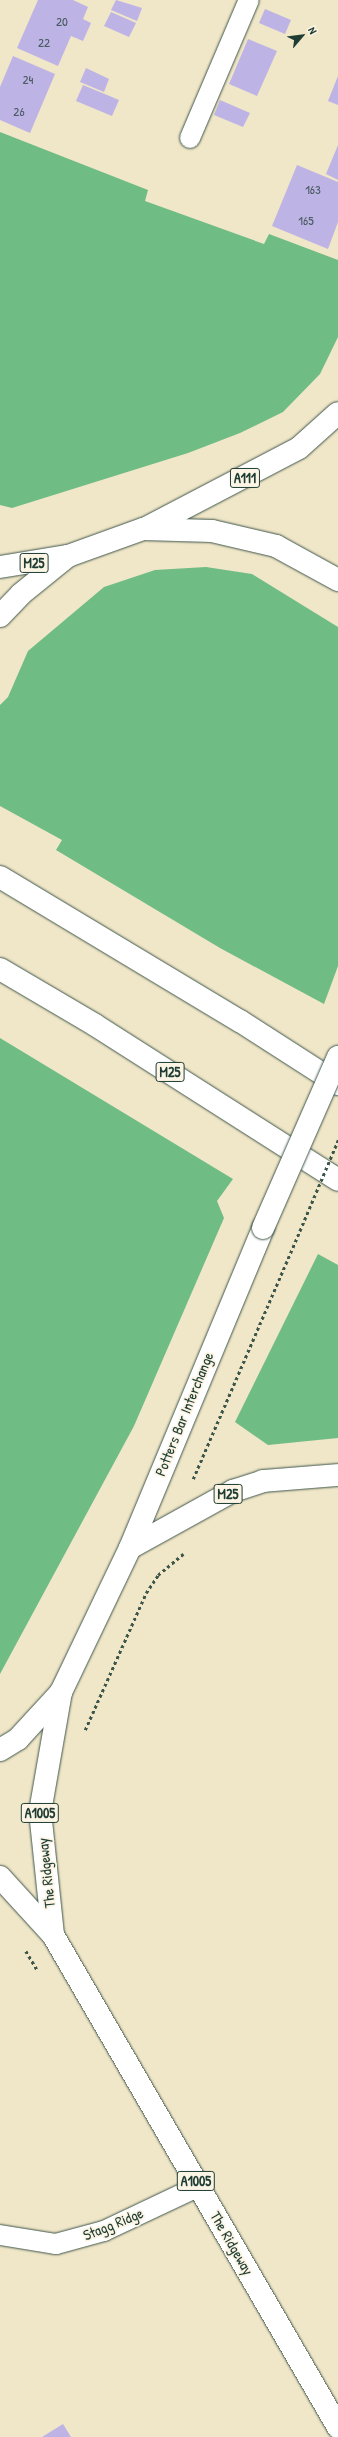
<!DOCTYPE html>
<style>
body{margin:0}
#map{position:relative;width:338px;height:2437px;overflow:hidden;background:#f0e6c8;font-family:"Patrick Hand",sans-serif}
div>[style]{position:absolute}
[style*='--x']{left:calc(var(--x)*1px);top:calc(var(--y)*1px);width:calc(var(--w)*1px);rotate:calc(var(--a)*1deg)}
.forest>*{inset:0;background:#70bc85}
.building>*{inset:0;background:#beb3e5}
.path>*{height:2.5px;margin-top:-1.25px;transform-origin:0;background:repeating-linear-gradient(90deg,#3e564a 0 3px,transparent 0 6px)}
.roads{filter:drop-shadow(0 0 1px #3e564a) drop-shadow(0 0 1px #3e564a)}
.lane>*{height:20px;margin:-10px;padding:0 10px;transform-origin:10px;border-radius:10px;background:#fff}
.primary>*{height:22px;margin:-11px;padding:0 11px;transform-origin:11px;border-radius:11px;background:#fff}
.highway>*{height:22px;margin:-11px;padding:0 11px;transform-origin:11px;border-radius:11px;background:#fff}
.path-bridge>*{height:2.5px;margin-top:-1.25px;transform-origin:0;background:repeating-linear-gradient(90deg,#3e564a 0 3px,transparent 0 6px)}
.bridges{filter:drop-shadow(0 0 1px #3e564a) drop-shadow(0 0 1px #3e564a)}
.primary-bridge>*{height:22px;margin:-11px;padding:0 11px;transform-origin:11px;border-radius:11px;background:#fff}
span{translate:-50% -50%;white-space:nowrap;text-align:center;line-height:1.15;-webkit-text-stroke:3.5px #fcf5e5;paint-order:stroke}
.number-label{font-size:13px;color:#475a60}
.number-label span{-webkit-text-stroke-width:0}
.shield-label span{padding:1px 3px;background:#fcf5e5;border:1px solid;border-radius:3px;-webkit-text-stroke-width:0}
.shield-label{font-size:14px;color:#1f3d34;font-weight:700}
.street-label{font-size:15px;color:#1f3d34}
.north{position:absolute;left:282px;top:16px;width:40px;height:40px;-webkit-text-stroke:3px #fcf5e5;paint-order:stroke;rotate:62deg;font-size:11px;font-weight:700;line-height:16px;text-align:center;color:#1f3d34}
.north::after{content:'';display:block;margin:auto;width:14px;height:18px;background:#1f3d34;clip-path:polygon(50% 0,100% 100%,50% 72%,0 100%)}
</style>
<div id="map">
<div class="forest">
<div style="clip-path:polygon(0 132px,148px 190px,145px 201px,264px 244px,269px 234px,338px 260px,338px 337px,320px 374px,283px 412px,240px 433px,188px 453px,12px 508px,0 505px)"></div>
<div style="clip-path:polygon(206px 567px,252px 574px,338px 627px,338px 966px,324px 1004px,220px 948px,56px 850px,62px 840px,0 806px,0 705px,8px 697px,28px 651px,104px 587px,155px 570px)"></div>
<div style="clip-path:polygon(0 1038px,233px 1179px,217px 1201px,224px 1218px,134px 1426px,0 1674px)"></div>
<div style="clip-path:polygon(318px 1254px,338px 1265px,338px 1438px,268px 1445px,235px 1422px)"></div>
</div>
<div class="building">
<div style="clip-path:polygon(38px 0,73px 0,88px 7px,83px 19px,91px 23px,83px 41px,71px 36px,58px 66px,17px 48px)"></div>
<div style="clip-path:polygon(116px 0,142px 8px,137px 21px,111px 10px)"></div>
<div style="clip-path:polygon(265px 9px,291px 20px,285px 34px,259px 23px)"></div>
<div style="clip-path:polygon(111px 12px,136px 23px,129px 37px,104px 26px)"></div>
<div style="clip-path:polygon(248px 39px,277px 51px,257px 96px,229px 84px)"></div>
<div style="clip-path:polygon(13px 56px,55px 74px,30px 133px,0 120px,0 87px)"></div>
<div style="clip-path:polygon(86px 68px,109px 79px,104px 92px,80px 82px)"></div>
<div style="clip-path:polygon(338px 76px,338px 105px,328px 101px)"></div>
<div style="clip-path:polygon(83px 85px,119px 100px,112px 116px,76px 101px)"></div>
<div style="clip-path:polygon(220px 100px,250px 113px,243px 127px,214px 115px)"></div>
<div style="clip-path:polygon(338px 145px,338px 180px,326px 174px)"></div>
<div style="clip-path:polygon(297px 165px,338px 182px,338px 222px,328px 249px,272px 226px)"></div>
<div style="clip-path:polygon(63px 2424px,71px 2437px,42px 2437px)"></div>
</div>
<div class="path">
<div style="--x:193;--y:1479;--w:258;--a:-66.7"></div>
<div style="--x:85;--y:1730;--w:150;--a:-66"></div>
<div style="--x:146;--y:1593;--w:22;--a:-56"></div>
<div style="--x:158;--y:1575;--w:33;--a:-40"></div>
<div style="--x:26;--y:1951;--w:21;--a:59"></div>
</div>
<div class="roads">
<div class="lane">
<div style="--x:190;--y:138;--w:150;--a:-66.9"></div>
<div style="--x:0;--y:2235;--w:57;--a:9.1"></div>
<div style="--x:56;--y:2244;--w:50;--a:-15.2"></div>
<div style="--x:104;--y:2231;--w:105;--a:-25.3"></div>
</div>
<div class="primary">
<div style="--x:148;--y:527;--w:170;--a:-27.6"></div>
<div style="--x:299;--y:448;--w:52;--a:-41.9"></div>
<div style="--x:0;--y:616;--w:30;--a:-46"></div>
<div style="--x:21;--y:594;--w:60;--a:-39"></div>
<div style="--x:68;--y:556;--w:80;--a:-19.8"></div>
<div style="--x:143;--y:529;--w:69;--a:1.7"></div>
<div style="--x:212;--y:531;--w:66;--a:13.2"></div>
<div style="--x:276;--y:546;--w:71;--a:28.7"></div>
<div style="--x:0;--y:1750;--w:21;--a:-31"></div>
<div style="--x:18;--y:1739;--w:64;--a:-47.5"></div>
<div style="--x:61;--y:1692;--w:160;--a:-64.4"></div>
<div style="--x:130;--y:1548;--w:347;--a:-67.4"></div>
<div style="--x:0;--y:1877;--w:79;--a:47.6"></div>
<div style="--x:53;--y:1935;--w:569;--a:59.92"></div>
<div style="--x:53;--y:1935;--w:124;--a:-96"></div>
<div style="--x:40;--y:1812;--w:122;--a:-80.1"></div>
</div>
<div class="highway">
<div style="--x:0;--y:567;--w:69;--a:-9.2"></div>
<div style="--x:0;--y:877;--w:280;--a:31"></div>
<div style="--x:240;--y:1021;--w:117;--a:32.7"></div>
<div style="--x:0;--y:969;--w:110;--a:30.5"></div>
<div style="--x:95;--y:1025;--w:288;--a:32.5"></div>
<div style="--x:130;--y:1548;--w:118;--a:-29"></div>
<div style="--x:233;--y:1491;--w:32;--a:-18"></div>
<div style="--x:263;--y:1481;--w:75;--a:-4.6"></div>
</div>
</div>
<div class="path-bridge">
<div style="--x:295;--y:1242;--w:111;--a:-67.1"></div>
</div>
<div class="bridges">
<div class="primary-bridge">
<div style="--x:263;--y:1228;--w:187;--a:-66.3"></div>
</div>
</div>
<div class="number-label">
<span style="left:62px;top:21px">20</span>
<span style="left:44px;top:42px">22</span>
<span style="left:28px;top:79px">24</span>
<span style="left:19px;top:111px">26</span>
<span style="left:313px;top:189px">163</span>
<span style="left:306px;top:220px">165</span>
</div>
<div class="shield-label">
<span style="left:245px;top:478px">A111</span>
<span style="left:34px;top:563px">M25</span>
<span style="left:170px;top:1072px">M25</span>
<span style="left:228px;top:1494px">M25</span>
<span style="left:40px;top:1813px">A1005</span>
<span style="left:196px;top:2181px">A1005</span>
</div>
<div class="street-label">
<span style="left:184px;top:1414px;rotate:-68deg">Potters Bar Interchange</span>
<span style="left:46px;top:1873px;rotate:-96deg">The Ridgeway</span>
<span style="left:113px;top:2224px;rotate:-22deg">Stagg Ridge</span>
<span style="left:232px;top:2243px;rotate:60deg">The Ridgeway</span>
</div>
<div class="north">N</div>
</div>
